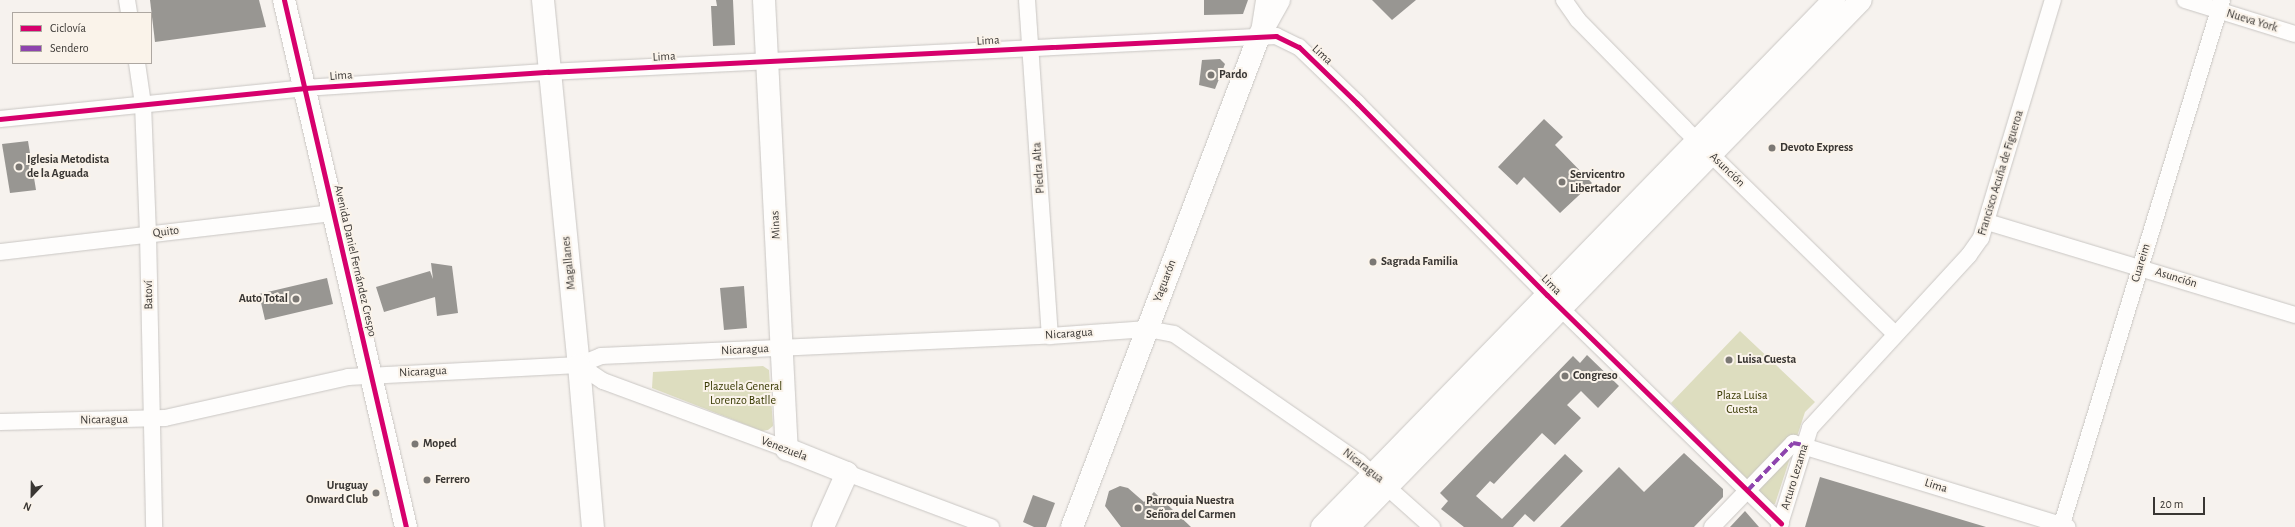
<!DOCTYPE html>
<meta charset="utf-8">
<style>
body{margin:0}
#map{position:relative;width:2295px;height:527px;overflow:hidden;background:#f6f2ee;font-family:"Alegreya Sans",sans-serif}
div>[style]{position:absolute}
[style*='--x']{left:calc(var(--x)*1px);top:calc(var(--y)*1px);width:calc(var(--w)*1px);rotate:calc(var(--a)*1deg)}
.green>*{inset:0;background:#ddddbf}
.building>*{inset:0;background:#989692}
.roads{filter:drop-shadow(0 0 1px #c9c6c3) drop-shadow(0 0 1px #c9c6c3)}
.street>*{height:16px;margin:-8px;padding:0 8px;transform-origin:8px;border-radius:8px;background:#fefdfc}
.secondary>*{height:22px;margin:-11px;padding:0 11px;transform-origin:11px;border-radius:11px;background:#fefdfc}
.quiet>*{height:4px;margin-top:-2px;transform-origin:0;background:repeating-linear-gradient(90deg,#8e44ad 0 8px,transparent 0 12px)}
.cycleway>*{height:5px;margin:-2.5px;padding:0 2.5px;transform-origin:2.5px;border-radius:2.5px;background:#d6006c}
.dots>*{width:11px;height:11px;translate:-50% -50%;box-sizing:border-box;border:2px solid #faf3ea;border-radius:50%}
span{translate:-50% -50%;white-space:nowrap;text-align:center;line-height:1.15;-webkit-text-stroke:4px #faf3ea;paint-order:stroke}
.street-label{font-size:12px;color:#393633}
.poi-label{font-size:12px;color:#393633;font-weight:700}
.left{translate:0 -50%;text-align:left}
.right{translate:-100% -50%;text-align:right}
.park-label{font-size:12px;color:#373800}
.legend{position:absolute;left:12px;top:12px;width:140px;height:52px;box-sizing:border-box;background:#faf3ea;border:1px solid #ada7a1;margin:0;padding:5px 7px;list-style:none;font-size:12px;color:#393633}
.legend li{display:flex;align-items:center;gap:8px;height:20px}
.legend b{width:20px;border:1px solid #ada7a1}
.north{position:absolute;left:12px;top:475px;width:40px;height:40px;-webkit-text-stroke:3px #faf3ea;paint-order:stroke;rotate:202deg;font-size:11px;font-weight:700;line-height:16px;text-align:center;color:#393633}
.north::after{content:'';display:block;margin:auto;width:14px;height:18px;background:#393633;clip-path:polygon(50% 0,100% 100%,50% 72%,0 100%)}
.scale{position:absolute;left:2153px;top:497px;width:52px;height:18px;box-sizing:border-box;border:2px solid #393633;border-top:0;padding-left:5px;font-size:12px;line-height:14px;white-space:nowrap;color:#393633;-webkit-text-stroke:3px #faf3ea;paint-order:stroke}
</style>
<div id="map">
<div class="green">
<div style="clip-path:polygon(1740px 331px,1815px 402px,1805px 412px,1775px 504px,1772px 504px,1671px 403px)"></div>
<div style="clip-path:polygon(763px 366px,769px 370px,773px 426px,768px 430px,762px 431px,652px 388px,653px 372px)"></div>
</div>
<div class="building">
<div style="clip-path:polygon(150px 0,259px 0,266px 27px,155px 42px)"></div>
<div style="clip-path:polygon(716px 0,733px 0,735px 45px,713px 46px,711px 6px,717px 6px)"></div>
<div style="clip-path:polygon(1204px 0,1248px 0,1243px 14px,1204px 15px)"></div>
<div style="clip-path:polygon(1372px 0,1416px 0,1392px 20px)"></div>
<div style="clip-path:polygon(1220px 59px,1225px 64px,1215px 89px,1199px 85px,1202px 60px)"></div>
<div style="clip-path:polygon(1544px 119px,1563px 137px,1555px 145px,1592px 183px,1560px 213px,1524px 177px,1517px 185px,1498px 167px)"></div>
<div style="clip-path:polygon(28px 141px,36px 190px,10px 193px,2px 144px)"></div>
<div style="clip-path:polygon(431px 263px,452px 266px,458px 313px,437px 316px,435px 297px,384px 312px,376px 287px,430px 271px,433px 279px)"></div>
<div style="clip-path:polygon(327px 278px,333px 304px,265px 320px,259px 294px)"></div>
<div style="clip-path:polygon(744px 286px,747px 328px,724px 330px,720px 288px)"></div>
<div style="clip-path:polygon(1587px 355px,1619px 386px,1598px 408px,1581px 391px,1567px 405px,1581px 418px,1555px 445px,1542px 433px,1494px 484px,1490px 481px,1476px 496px,1502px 519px,1565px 454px,1583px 471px,1534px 522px,1525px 514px,1513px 527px,1464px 527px,1441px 509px,1448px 501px,1440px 493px,1573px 356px,1580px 363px)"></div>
<div style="clip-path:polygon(1684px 453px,1723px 489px,1723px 497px,1694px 527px,1560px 527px,1619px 467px,1644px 492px)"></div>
<div style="clip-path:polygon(1820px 477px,1986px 527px,1805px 527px)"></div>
<div style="clip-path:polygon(1120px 486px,1128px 488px,1144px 502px,1154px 492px,1191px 527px,1121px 527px,1105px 506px,1109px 491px)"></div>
<div style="clip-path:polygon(1033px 495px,1055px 503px,1046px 527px,1034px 527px,1023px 522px)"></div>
<div style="clip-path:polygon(1745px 511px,1759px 527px,1730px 527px)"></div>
</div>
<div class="roads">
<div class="street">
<div style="--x:127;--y:0;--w:13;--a:81"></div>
<div style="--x:1027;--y:0;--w:337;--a:86.1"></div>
<div style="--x:1564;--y:0;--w:24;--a:55"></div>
<div style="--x:1578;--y:20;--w:151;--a:45.5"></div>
<div style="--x:1684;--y:128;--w:295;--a:44.3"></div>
<div style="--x:2185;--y:0;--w:115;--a:17.2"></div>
<div style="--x:1259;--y:32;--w:32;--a:-81"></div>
<div style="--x:137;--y:63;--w:41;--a:81.7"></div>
<div style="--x:143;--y:104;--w:130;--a:87.8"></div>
<div style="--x:148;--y:234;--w:293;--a:88.8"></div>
<div style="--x:0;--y:119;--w:307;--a:-5.8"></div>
<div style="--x:305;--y:88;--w:244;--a:-3.8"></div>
<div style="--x:548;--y:72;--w:729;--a:-2.83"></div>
<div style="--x:1276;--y:36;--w:25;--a:26"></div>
<div style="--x:1299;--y:47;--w:81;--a:44"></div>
<div style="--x:1357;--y:103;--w:270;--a:45.3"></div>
<div style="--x:1547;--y:295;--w:327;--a:44.3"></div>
<div style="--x:1987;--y:222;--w:322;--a:16.8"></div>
<div style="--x:0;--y:252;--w:335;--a:-6.7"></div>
<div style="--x:579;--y:365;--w:29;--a:34"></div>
<div style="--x:603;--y:381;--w:196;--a:20.3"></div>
<div style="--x:0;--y:422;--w:165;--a:-1.4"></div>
<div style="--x:165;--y:418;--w:188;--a:-12.6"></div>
<div style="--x:348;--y:377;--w:231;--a:-3"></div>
<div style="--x:579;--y:365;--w:24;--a:-22"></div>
<div style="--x:601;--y:356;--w:449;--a:-2.6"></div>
<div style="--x:1050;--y:336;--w:98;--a:-4.1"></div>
<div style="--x:1148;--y:329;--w:26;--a:11"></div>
<div style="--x:1174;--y:334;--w:225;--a:34.7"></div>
<div style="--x:1359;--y:462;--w:98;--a:41.7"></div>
<div style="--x:847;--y:473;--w:154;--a:20.6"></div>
<div style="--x:1712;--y:527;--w:117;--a:-46"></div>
<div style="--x:1793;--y:443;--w:287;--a:17"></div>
<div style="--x:1779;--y:527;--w:104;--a:-72.6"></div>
<div style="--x:1810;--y:428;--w:235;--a:-47.4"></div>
<div style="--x:1969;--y:255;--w:21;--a:-55"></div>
<div style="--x:1981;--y:238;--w:249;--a:-73.2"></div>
<div style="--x:2061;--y:527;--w:551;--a:-73.01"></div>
</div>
<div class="secondary">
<div style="--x:284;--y:0;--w:541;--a:76.97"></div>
<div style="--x:543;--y:0;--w:367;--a:84.4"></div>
<div style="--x:579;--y:365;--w:163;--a:85.1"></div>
<div style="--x:764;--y:0;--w:450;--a:87.1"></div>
<div style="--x:787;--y:449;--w:65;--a:21.8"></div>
<div style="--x:847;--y:473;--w:59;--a:114"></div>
<div style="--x:1072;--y:527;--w:525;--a:-69.15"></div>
<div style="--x:1259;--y:36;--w:41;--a:-60.9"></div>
<div style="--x:1322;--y:527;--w:735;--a:-45.83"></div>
<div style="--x:1348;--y:527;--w:735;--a:-45.77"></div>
</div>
</div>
<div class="quiet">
<div style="--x:1748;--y:490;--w:65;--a:-46.2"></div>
<div style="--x:1793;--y:443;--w:11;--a:10"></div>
</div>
<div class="cycleway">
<div style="--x:284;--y:0;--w:541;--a:76.97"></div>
<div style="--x:0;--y:119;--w:307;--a:-5.8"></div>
<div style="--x:305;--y:88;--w:244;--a:-3.8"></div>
<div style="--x:548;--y:72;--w:729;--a:-2.83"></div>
<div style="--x:1276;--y:36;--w:25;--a:26"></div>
<div style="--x:1299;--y:47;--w:81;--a:44"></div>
<div style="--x:1357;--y:103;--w:270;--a:45.3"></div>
<div style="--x:1547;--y:295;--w:327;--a:44.3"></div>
</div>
<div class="dots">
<div style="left:1211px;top:75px;background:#7b7874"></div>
<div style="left:1772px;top:148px;background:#7b7874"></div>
<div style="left:19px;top:167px;background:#7b7874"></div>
<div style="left:1562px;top:182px;background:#7b7874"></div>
<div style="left:1373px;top:262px;background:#7b7874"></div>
<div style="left:296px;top:299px;background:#7b7874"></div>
<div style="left:1729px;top:360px;background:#7b7874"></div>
<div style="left:1565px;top:376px;background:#7b7874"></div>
<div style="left:415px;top:444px;background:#7b7874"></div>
<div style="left:427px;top:480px;background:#7b7874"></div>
<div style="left:376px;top:493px;background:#7b7874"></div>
<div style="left:1138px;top:508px;background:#7b7874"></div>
</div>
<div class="street-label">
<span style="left:2252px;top:21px;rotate:17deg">Nueva York</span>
<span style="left:988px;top:41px;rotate:-3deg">Lima</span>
<span style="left:1322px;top:55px;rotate:43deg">Lima</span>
<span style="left:664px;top:57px;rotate:-3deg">Lima</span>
<span style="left:341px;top:76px;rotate:-4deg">Lima</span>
<span style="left:1039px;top:168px;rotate:-94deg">Piedra Alta</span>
<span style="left:1727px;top:170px;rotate:44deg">Asunción</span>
<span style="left:2001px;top:173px;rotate:-73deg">Francisco Acuña de Figueroa</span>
<span style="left:776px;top:225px;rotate:-93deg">Minas</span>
<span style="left:166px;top:232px;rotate:-7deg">Quito</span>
<span style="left:355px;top:261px;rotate:77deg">Avenida Daniel Fernández Crespo</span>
<span style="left:569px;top:263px;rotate:-96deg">Magallanes</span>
<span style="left:2141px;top:263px;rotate:-73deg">Cuareim</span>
<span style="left:2176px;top:278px;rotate:17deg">Asunción</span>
<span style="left:1165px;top:281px;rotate:-69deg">Yaguarón</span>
<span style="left:1551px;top:285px;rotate:45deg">Lima</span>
<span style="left:149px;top:295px;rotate:-91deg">Batoví</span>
<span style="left:1069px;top:334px;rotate:-4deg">Nicaragua</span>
<span style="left:745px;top:350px;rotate:-3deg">Nicaragua</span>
<span style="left:423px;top:372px;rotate:-3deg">Nicaragua</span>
<span style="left:104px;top:420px;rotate:-1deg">Nicaragua</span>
<span style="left:784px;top:449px;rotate:21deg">Venezuela</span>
<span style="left:1363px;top:466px;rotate:38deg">Nicaragua</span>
<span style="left:1795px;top:477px;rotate:-73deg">Arturo Lezama</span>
<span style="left:1936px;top:486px;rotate:17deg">Lima</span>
</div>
<div class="poi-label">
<span class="left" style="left:1219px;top:75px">Pardo</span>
<span class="left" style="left:1780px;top:148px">Devoto Express</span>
<span class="left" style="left:27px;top:167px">Iglesia Metodista<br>de la Aguada</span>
<span class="left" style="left:1570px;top:182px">Servicentro<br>Libertador</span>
<span class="left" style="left:1381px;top:262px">Sagrada Familia</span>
<span class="right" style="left:288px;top:299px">Auto Total</span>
<span class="left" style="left:1737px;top:360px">Luisa Cuesta</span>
<span class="left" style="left:1573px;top:376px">Congreso</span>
<span class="left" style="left:423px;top:444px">Moped</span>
<span class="left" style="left:435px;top:480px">Ferrero</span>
<span class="right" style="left:368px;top:493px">Uruguay<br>Onward Club</span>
<span class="left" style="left:1146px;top:508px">Parroquia Nuestra<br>Señora del Carmen</span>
</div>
<div class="park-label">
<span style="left:743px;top:394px">Plazuela General<br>Lorenzo Batlle</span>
<span style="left:1742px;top:403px">Plaza Luisa<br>Cuesta</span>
</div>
<ul class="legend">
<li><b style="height:5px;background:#d6006c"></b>Ciclovía</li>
<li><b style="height:5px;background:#8e44ad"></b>Sendero</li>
</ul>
<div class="north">N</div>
<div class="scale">20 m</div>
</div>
